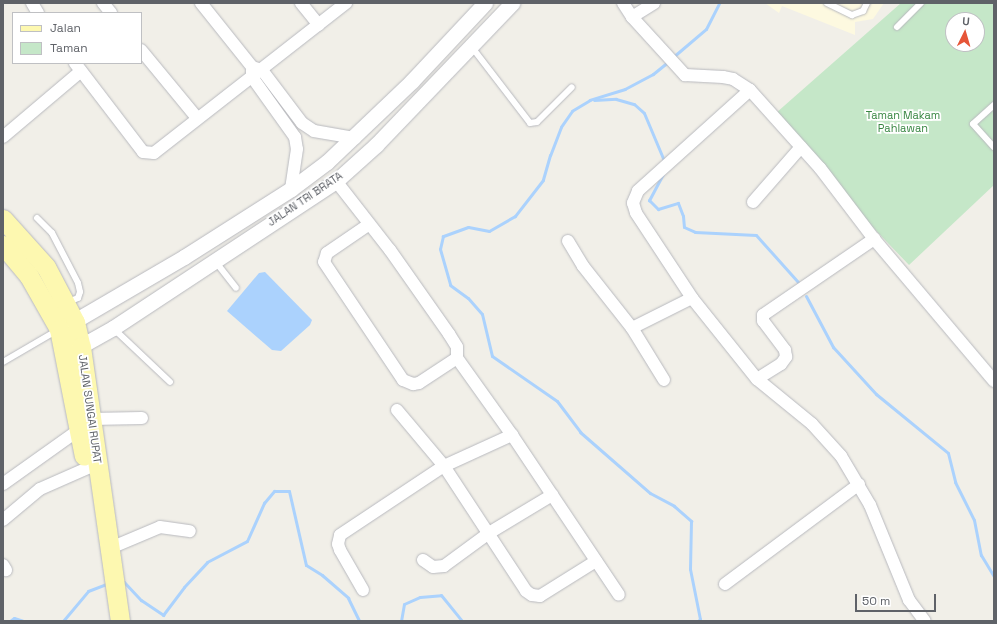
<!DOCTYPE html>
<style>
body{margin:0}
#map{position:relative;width:997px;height:624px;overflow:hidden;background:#f1efe8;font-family:"Space Grotesk",sans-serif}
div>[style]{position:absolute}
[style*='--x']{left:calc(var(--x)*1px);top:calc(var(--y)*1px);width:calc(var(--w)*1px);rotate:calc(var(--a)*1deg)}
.commercial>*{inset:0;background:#fdf9e0}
.green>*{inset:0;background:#c5e7c8}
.water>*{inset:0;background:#abd2fd}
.stream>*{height:3px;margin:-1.5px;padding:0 1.5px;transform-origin:1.5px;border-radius:1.5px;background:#abd2fd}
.roads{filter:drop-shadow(0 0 1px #b8b9be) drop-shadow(0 0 1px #b8b9be)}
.service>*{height:6px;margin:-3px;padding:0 3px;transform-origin:3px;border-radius:3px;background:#fff}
.minor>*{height:12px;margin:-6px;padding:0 6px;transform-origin:6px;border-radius:6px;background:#fff}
.tertiary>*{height:15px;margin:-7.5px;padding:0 7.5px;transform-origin:7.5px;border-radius:7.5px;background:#fff}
.primary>*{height:19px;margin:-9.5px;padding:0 9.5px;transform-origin:9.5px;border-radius:9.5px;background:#fdf8b0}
span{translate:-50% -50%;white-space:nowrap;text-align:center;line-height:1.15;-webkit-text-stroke:3.5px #fff;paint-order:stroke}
.park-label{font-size:11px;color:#388642}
.street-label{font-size:11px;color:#5f6268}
.frame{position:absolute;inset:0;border:4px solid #5f6268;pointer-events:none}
.legend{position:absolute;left:12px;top:12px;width:130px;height:52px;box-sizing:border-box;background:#fff;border:1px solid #bfc0c3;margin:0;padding:5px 7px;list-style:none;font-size:12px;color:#5f6268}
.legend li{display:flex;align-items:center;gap:8px;height:20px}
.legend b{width:20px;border:1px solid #bfc0c3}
.north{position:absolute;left:945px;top:12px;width:40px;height:40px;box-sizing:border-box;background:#fff;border:1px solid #bfc0c3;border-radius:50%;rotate:5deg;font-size:11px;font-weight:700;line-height:16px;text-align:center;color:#5f6268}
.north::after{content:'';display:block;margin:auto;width:14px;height:18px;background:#e65538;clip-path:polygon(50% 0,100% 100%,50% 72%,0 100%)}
.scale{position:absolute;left:855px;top:594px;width:81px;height:18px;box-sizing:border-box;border:2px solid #5f6268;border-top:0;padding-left:5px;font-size:12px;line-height:14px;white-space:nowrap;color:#5f6268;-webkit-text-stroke:3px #fff;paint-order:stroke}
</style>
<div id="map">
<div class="commercial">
<div style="clip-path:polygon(765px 3px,884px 3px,873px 19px,855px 22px,855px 35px,782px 6px,779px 13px)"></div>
</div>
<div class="green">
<div style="clip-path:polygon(evenodd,901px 3px,994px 3px,994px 185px,909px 265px,861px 215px,776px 113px,901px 3px,953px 20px,977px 20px,977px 44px,953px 44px,953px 20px)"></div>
</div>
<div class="water">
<div style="clip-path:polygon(265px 272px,312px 320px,310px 325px,281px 351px,272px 350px,227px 311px,259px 273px)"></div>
</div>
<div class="stream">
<div style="--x:673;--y:57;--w:43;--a:-40.3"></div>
<div style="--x:706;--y:29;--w:29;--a:-63"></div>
<div style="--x:669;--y:61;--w:21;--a:141"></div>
<div style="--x:653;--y:74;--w:32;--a:152"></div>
<div style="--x:625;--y:89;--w:37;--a:163"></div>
<div style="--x:590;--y:100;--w:21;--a:149"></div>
<div style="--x:572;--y:111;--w:19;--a:125"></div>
<div style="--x:561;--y:127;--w:30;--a:111"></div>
<div style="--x:550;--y:155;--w:26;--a:106"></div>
<div style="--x:543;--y:180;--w:46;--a:127.9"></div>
<div style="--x:515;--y:216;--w:30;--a:150"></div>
<div style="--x:489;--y:231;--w:21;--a:-169"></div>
<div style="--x:468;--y:227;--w:27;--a:160"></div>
<div style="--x:443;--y:236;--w:13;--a:103"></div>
<div style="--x:440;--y:249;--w:37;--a:74"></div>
<div style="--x:450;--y:285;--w:22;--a:36"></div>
<div style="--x:468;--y:298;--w:21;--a:49"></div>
<div style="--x:482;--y:314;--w:43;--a:76.6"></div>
<div style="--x:492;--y:356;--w:79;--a:34.7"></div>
<div style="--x:557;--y:401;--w:39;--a:53"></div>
<div style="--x:580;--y:432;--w:93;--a:41.1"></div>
<div style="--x:650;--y:493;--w:27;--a:28"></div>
<div style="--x:674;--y:506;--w:23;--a:41"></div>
<div style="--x:691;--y:521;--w:48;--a:91.2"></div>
<div style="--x:690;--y:569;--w:51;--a:78.7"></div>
<div style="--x:700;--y:619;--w:3;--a:135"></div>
<div style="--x:594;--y:100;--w:22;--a:-3"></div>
<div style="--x:616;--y:99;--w:19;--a:16"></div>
<div style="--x:634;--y:104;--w:13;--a:42"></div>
<div style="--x:644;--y:113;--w:54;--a:67.2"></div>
<div style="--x:663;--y:174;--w:30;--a:118"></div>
<div style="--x:649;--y:200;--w:13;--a:45"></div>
<div style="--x:658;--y:209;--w:21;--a:-17"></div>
<div style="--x:678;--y:203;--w:14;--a:69"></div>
<div style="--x:683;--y:216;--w:11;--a:85"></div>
<div style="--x:684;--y:227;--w:12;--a:24"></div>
<div style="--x:695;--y:232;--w:61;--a:2.8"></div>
<div style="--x:756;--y:235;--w:63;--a:48.2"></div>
<div style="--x:806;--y:296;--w:58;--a:62.1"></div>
<div style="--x:833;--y:347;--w:64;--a:47.5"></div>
<div style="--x:876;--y:394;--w:93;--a:39.3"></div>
<div style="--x:948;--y:453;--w:30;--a:76"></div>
<div style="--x:955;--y:482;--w:42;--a:63.4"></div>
<div style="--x:974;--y:520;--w:36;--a:79"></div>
<div style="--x:981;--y:555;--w:26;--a:59"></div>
<div style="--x:121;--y:582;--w:3;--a:0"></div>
<div style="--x:124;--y:582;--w:25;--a:47"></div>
<div style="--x:141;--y:600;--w:27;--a:34"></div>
<div style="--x:163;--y:615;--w:35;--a:-53"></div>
<div style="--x:184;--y:587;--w:34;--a:-47"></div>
<div style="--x:207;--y:562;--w:45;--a:-27.7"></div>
<div style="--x:247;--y:541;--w:42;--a:-65.9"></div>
<div style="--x:264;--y:503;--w:16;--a:-50"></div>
<div style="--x:274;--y:491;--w:15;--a:0"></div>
<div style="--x:289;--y:491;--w:76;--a:77.1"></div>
<div style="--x:306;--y:565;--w:19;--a:32"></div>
<div style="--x:322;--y:575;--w:35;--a:41"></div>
<div style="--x:348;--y:598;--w:25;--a:64"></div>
<div style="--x:10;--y:621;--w:5;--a:-37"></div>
<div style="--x:14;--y:618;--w:9;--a:18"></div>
<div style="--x:63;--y:621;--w:39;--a:-50"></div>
<div style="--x:88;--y:591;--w:22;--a:-21"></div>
<div style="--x:401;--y:621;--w:17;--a:-80"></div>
<div style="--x:404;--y:604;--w:17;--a:-24"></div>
<div style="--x:420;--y:597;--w:21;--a:-5"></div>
<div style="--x:441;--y:595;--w:33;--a:51"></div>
</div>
<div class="roads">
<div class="service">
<div style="--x:827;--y:3;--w:28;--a:26"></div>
<div style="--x:852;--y:15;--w:12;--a:-20"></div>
<div style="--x:863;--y:11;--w:9;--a:-63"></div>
<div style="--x:897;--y:27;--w:34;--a:-45"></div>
<div style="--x:471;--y:46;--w:97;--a:52.5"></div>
<div style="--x:530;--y:123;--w:7;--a:-8"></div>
<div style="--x:537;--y:122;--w:49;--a:-45"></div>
<div style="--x:994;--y:105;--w:28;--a:138"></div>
<div style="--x:973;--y:124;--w:31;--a:48"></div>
<div style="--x:37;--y:218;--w:21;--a:45"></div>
<div style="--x:52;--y:233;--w:56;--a:62.5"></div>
<div style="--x:78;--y:283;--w:9;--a:77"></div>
<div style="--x:80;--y:292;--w:6;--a:108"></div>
<div style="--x:78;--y:298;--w:11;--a:158"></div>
<div style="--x:215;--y:261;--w:34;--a:52"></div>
<div style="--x:114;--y:329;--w:77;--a:43.4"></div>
<div style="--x:3;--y:362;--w:61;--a:-30.3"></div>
</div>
<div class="minor">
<div style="--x:32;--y:3;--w:12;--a:59"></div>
<div style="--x:103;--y:3;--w:13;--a:51"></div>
<div style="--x:201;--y:3;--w:82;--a:51.4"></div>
<div style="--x:252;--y:67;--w:10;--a:17"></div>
<div style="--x:262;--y:70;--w:66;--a:53"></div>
<div style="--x:302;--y:123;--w:14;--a:34"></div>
<div style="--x:314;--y:131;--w:42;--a:9.7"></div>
<div style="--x:301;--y:3;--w:28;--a:51"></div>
<div style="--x:623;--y:3;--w:17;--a:57"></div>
<div style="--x:632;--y:17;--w:26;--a:-32"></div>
<div style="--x:632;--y:17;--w:79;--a:47.6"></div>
<div style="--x:685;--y:75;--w:38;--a:3"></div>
<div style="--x:723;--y:77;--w:10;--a:11"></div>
<div style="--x:733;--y:79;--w:20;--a:33"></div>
<div style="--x:750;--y:90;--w:105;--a:48.1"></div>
<div style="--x:820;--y:168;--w:89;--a:52.7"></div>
<div style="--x:874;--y:239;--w:186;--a:49.8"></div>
<div style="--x:141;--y:50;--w:88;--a:50.5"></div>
<div style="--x:75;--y:63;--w:112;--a:52.6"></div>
<div style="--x:143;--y:152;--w:11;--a:5"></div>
<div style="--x:154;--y:153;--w:244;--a:-38"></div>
<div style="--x:252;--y:70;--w:7;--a:90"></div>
<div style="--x:252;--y:77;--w:74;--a:54.4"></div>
<div style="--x:295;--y:137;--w:12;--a:81"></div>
<div style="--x:297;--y:149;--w:40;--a:98.5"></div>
<div style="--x:750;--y:90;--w:151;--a:138"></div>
<div style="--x:638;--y:191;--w:13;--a:113"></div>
<div style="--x:633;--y:203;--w:10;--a:73"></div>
<div style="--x:636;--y:213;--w:102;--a:56.6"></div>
<div style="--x:692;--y:298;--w:104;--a:51.3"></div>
<div style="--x:757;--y:379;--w:71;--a:39.3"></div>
<div style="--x:812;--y:424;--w:43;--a:47.8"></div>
<div style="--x:841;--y:456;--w:57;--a:59.4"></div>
<div style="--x:870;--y:505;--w:103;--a:67.7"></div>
<div style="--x:909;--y:600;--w:26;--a:53"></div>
<div style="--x:3;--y:137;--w:102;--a:-40.2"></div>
<div style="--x:336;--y:181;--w:88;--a:52"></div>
<div style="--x:390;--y:250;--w:103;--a:54.9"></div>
<div style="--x:449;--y:334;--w:15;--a:58"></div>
<div style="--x:457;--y:347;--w:11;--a:90"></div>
<div style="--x:457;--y:358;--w:95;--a:54.5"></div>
<div style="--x:512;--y:435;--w:192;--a:56.2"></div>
<div style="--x:753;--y:202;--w:73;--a:-48.9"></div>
<div style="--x:368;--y:225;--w:50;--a:145.7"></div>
<div style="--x:327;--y:253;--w:9;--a:108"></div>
<div style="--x:324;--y:262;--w:142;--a:56.2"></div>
<div style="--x:403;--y:380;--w:11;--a:22"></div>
<div style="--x:413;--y:384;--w:6;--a:-9"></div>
<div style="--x:419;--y:383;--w:45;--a:-33.3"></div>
<div style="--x:568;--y:241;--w:29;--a:59"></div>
<div style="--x:583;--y:266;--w:79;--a:51.7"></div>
<div style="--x:632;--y:328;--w:61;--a:58.4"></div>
<div style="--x:632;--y:328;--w:67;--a:-26.6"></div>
<div style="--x:757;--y:379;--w:28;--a:-32"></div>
<div style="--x:781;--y:364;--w:9;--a:-54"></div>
<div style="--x:786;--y:357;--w:7;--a:-98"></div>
<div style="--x:785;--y:350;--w:36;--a:-127"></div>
<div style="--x:763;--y:321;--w:6;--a:-90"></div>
<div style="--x:763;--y:315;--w:135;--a:-34.4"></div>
<div style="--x:397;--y:410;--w:73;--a:50"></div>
<div style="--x:444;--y:466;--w:149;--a:56.7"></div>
<div style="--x:526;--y:591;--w:7;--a:34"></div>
<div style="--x:532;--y:595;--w:8;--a:7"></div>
<div style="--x:540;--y:596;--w:66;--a:-32"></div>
<div style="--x:91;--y:419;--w:51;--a:-1.1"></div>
<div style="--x:3;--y:484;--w:98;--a:-35.5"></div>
<div style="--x:3;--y:520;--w:48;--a:-40"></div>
<div style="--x:40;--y:489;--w:62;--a:-23.7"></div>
<div style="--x:108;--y:549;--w:56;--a:-22.9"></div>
<div style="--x:160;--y:527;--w:30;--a:8"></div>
<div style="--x:423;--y:560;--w:12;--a:35"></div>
<div style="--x:433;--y:567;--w:11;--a:-5"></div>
<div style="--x:444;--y:566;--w:56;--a:-36.3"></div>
<div style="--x:489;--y:533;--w:74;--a:-31.1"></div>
<div style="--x:3;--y:565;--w:6;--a:59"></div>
<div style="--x:725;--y:584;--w:167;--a:-36.7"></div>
<div style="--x:363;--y:590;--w:46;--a:-119.9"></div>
<div style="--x:340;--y:550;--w:6;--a:-108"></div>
<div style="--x:338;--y:544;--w:9;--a:-77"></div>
<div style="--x:340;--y:535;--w:125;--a:-33.6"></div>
<div style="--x:444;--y:466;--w:75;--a:-24.5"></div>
</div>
<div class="tertiary">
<div style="--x:66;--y:326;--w:137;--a:-30.3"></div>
<div style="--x:184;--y:257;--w:127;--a:-32.4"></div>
<div style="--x:291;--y:189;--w:45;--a:-36.9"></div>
<div style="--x:327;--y:162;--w:117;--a:-43.6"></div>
<div style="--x:412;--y:81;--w:107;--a:-46.9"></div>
<div style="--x:72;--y:351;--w:47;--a:-29.3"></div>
<div style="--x:113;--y:328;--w:267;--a:-33.4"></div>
<div style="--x:336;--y:181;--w:54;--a:-42"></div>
<div style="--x:376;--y:145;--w:197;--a:-46.2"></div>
</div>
<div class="primary">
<div style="--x:3;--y:219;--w:64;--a:48.1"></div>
<div style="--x:46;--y:267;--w:62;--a:62.2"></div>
<div style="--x:75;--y:322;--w:26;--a:77"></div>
<div style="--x:81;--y:347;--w:277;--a:81.9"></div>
<div style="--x:3;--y:245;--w:40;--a:50"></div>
<div style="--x:29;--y:276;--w:61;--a:60.5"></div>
<div style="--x:59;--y:329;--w:129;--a:78.9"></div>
</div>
</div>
<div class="park-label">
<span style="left:903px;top:122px">Taman Makam<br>Pahlawan</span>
</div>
<div class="street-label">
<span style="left:305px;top:199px;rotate:-34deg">JALAN TRI BRATA</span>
<span style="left:90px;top:409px;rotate:82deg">JALAN SUNGAI RUPAT</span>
</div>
<div class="frame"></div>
<ul class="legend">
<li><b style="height:5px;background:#fdf8b0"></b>Jalan</li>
<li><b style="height:11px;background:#c5e7c8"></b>Taman</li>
</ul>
<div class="north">U</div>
<div class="scale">50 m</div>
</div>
